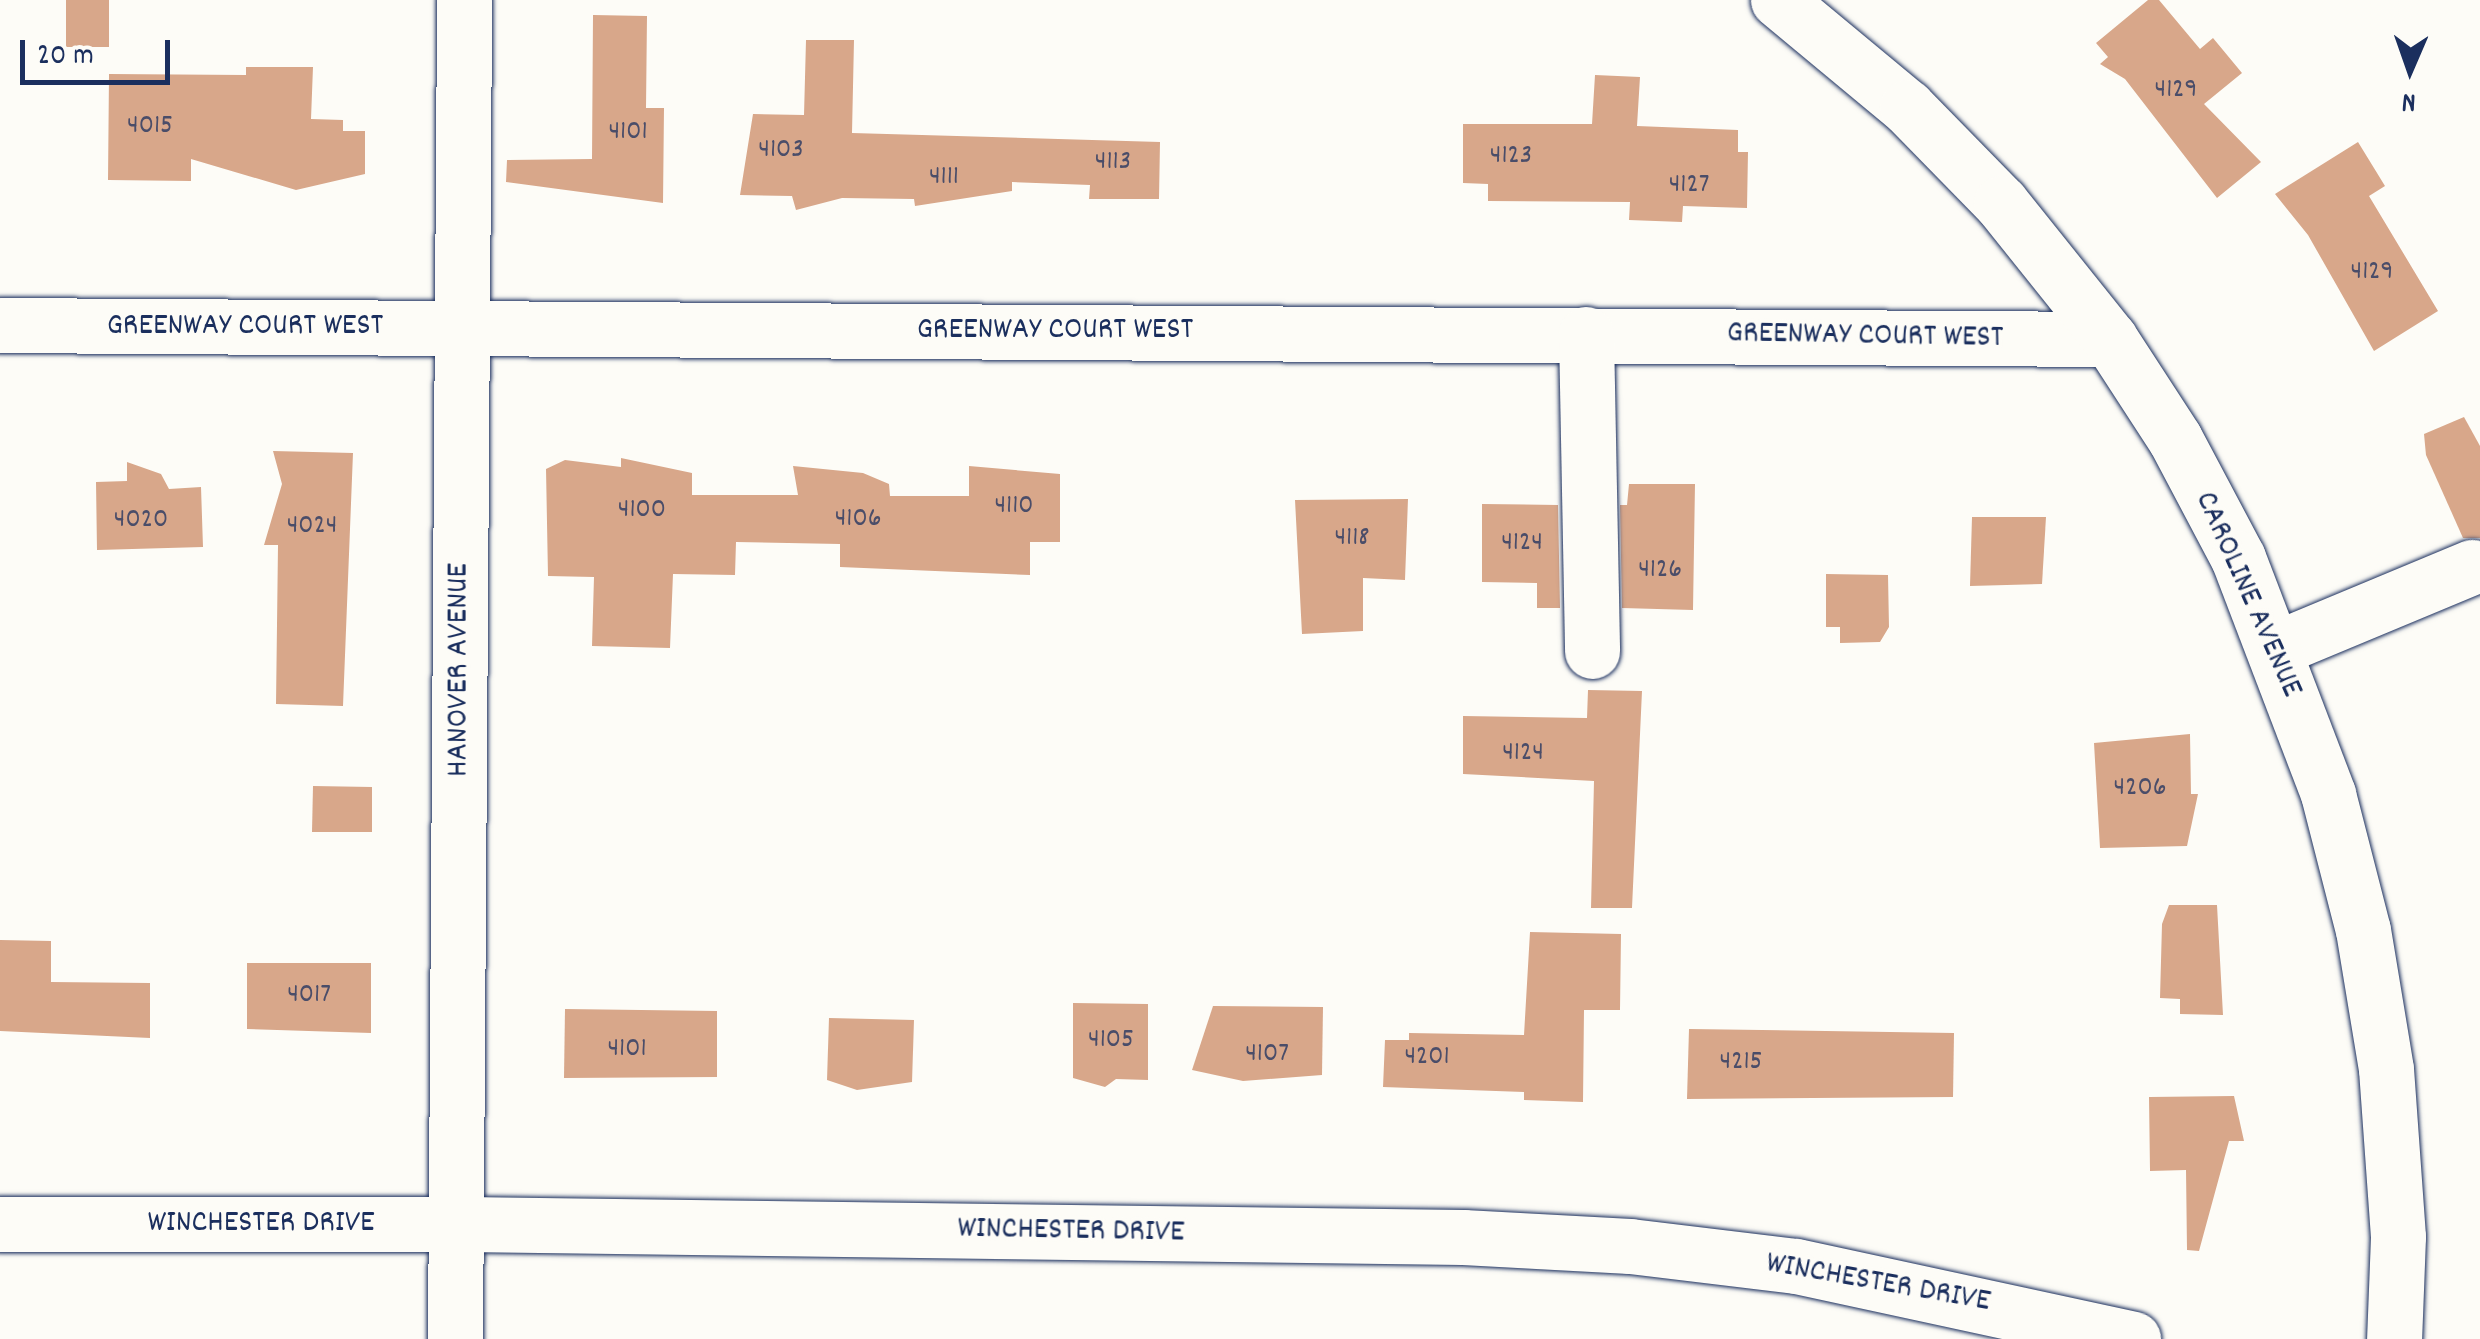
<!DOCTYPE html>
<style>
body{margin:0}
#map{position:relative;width:2480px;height:1339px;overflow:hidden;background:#fdfcf7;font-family:Dekko,sans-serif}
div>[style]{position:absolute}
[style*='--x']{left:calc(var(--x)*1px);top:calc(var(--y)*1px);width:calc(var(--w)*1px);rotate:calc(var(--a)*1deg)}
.building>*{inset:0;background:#d8a78a}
.roads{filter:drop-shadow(0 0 2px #1b2f5e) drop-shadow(0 0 2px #1b2f5e)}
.street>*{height:55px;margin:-27.5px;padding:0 27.5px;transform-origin:27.5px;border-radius:27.5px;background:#fdfcf7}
.secondary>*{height:55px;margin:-27.5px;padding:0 27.5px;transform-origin:27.5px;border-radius:27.5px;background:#fdfcf7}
span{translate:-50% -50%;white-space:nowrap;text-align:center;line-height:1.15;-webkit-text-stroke:8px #fdfcf7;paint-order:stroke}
.number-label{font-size:28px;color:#4a4d69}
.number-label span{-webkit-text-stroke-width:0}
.street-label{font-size:32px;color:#1b2f5e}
.north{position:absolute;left:2360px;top:20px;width:100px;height:100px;-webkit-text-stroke:8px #fdfcf7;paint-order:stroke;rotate:182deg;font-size:28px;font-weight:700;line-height:40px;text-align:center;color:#1b2f5e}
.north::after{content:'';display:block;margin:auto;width:35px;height:45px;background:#1b2f5e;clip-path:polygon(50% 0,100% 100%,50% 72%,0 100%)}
.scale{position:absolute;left:20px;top:40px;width:150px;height:45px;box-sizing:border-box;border:5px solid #1b2f5e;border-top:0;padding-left:12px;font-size:30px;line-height:35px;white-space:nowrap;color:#1b2f5e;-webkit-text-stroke:8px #fdfcf7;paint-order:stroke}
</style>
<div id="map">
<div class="building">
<div style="clip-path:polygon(66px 0,109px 0,109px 47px,66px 47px)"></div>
<div style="clip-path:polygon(2148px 0,2159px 0,2200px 49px,2213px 38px,2242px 73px,2204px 104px,2261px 162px,2217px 198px,2125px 79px,2100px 64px,2108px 57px,2096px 43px)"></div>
<div style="clip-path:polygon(593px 15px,647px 16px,646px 108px,664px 108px,663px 203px,506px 182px,507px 160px,592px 159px)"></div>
<div style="clip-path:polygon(806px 40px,854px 40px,852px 133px,1160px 142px,1159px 199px,1089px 199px,1090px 185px,1012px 182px,1012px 191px,915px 206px,914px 199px,842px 198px,796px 210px,792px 196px,740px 195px,753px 114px,804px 115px)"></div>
<div style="clip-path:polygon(246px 67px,313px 67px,311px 119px,343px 120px,343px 131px,365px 131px,365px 174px,296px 190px,191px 159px,191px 181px,108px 180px,109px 74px,246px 75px)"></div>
<div style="clip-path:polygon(1595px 75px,1640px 77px,1637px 126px,1738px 130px,1738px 152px,1748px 152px,1747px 208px,1683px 206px,1682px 222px,1629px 220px,1630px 202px,1488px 201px,1488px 184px,1463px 183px,1463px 124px,1592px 124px)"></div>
<div style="clip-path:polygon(2358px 142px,2385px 186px,2369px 196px,2438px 311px,2374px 351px,2308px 235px,2275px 194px)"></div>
<div style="clip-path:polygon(2464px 417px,2480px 446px,2480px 538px,2463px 538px,2426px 455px,2424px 434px)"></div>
<div style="clip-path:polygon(273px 451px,353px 453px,343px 706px,276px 704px,278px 545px,264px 545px,282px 484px)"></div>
<div style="clip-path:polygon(621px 458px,692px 473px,692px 495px,798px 495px,793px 466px,863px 473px,889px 484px,890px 496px,969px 496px,969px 466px,1060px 474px,1060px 542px,1030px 542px,1030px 575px,840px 567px,840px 544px,736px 542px,735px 575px,673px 574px,670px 648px,592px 646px,594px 577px,548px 576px,546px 469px,565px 460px,621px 467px)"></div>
<div style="clip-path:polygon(127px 462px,161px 474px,169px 489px,201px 487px,203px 547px,97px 550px,96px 482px,127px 481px)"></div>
<div style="clip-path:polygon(1629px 484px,1695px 484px,1693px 610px,1622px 608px,1620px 505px,1627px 505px)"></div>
<div style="clip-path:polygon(1408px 499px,1405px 580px,1363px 578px,1363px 631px,1302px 634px,1295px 500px)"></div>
<div style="clip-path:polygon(1482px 504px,1558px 505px,1560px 608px,1537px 608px,1537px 583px,1482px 582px)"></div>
<div style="clip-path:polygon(1972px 517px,2046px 517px,2042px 584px,1970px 586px)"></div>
<div style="clip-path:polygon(1826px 574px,1888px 575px,1889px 627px,1880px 642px,1840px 643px,1840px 627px,1826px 627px)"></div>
<div style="clip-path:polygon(1588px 690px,1642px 691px,1632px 908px,1591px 908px,1594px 781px,1463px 774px,1463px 716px,1587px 718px)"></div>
<div style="clip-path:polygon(2190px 734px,2191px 794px,2198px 794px,2187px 846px,2100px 848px,2094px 743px)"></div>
<div style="clip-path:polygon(313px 786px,372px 787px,372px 832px,312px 832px)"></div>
<div style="clip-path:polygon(2169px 905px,2217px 905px,2223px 1015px,2180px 1014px,2180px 999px,2160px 998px,2162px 924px)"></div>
<div style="clip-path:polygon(1530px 932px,1621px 934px,1620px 1010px,1584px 1010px,1583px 1102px,1524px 1100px,1524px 1092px,1383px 1087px,1385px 1040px,1409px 1040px,1409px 1033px,1524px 1035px)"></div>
<div style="clip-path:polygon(0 940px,51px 941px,51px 982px,150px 983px,150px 1038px,0 1031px)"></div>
<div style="clip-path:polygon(247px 963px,371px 963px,371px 1033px,247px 1029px)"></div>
<div style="clip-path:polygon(1073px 1003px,1148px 1004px,1148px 1080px,1116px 1079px,1105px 1087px,1073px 1078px)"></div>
<div style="clip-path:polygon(1213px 1006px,1323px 1007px,1322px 1075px,1243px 1081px,1192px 1070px)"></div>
<div style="clip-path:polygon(565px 1009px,717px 1011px,717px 1077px,564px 1078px)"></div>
<div style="clip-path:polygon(829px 1018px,914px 1020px,912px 1082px,857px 1090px,827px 1080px)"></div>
<div style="clip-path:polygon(1689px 1029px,1954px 1033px,1953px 1097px,1687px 1099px)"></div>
<div style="clip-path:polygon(2234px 1096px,2244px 1141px,2229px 1141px,2199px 1251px,2187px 1250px,2186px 1170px,2150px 1171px,2149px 1097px)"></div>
</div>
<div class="roads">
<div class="street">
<div style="--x:0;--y:325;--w:2110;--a:0.38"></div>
<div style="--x:1586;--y:334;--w:317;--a:88.9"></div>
<div style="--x:2277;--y:648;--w:211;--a:-22.6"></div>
<div style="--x:0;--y:1224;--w:456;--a:0"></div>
<div style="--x:456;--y:1224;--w:1007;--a:0.74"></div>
<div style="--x:1463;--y:1237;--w:167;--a:3.1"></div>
<div style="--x:1630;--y:1246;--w:167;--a:6.9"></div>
<div style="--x:1796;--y:1266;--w:345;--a:12.2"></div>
<div style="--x:455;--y:1339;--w:1339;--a:-89.61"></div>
</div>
<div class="secondary">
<div style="--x:1778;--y:0;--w:168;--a:39.7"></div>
<div style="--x:1907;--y:107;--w:134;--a:45.6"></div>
<div style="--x:2001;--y:203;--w:174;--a:51.3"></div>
<div style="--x:2110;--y:339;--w:119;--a:57"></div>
<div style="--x:2175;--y:439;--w:135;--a:62.1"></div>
<div style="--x:2238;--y:558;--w:253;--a:69.1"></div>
<div style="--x:2328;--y:794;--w:140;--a:75.6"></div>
<div style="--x:2363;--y:930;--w:141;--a:80.6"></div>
<div style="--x:2386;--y:1069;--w:168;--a:85.9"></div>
<div style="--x:2398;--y:1237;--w:102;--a:92.2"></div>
</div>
</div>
<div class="number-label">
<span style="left:2176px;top:91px">4129</span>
<span style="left:150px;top:127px">4015</span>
<span style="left:628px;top:133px">4101</span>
<span style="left:781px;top:151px">4103</span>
<span style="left:1511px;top:157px">4123</span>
<span style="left:1113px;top:163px">4113</span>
<span style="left:944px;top:178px">4111</span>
<span style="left:1689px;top:186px">4127</span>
<span style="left:2372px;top:273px">4129</span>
<span style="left:1014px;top:507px">4110</span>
<span style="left:642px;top:511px">4100</span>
<span style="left:858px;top:520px">4106</span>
<span style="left:141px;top:521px">4020</span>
<span style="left:312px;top:527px">4024</span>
<span style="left:1352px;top:539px">4118</span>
<span style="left:1522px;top:544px">4124</span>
<span style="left:1660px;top:571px">4126</span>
<span style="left:1523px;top:754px">4124</span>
<span style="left:2140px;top:789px">4206</span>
<span style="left:309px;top:996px">4017</span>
<span style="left:1111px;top:1041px">4105</span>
<span style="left:627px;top:1050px">4101</span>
<span style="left:1267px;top:1055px">4107</span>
<span style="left:1427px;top:1058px">4201</span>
<span style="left:1741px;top:1063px">4215</span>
</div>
<div class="street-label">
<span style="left:245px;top:327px">GREENWAY COURT WEST</span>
<span style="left:1055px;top:331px">GREENWAY COURT WEST</span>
<span style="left:1865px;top:337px;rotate:1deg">GREENWAY COURT WEST</span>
<span style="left:2247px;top:595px;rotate:66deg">CAROLINE AVENUE</span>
<span style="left:460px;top:670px;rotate:-90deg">HANOVER AVENUE</span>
<span style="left:261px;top:1224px">WINCHESTER DRIVE</span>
<span style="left:1071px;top:1232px;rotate:1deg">WINCHESTER DRIVE</span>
<span style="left:1878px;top:1284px;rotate:10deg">WINCHESTER DRIVE</span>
</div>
<div class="north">N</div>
<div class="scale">20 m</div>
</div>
